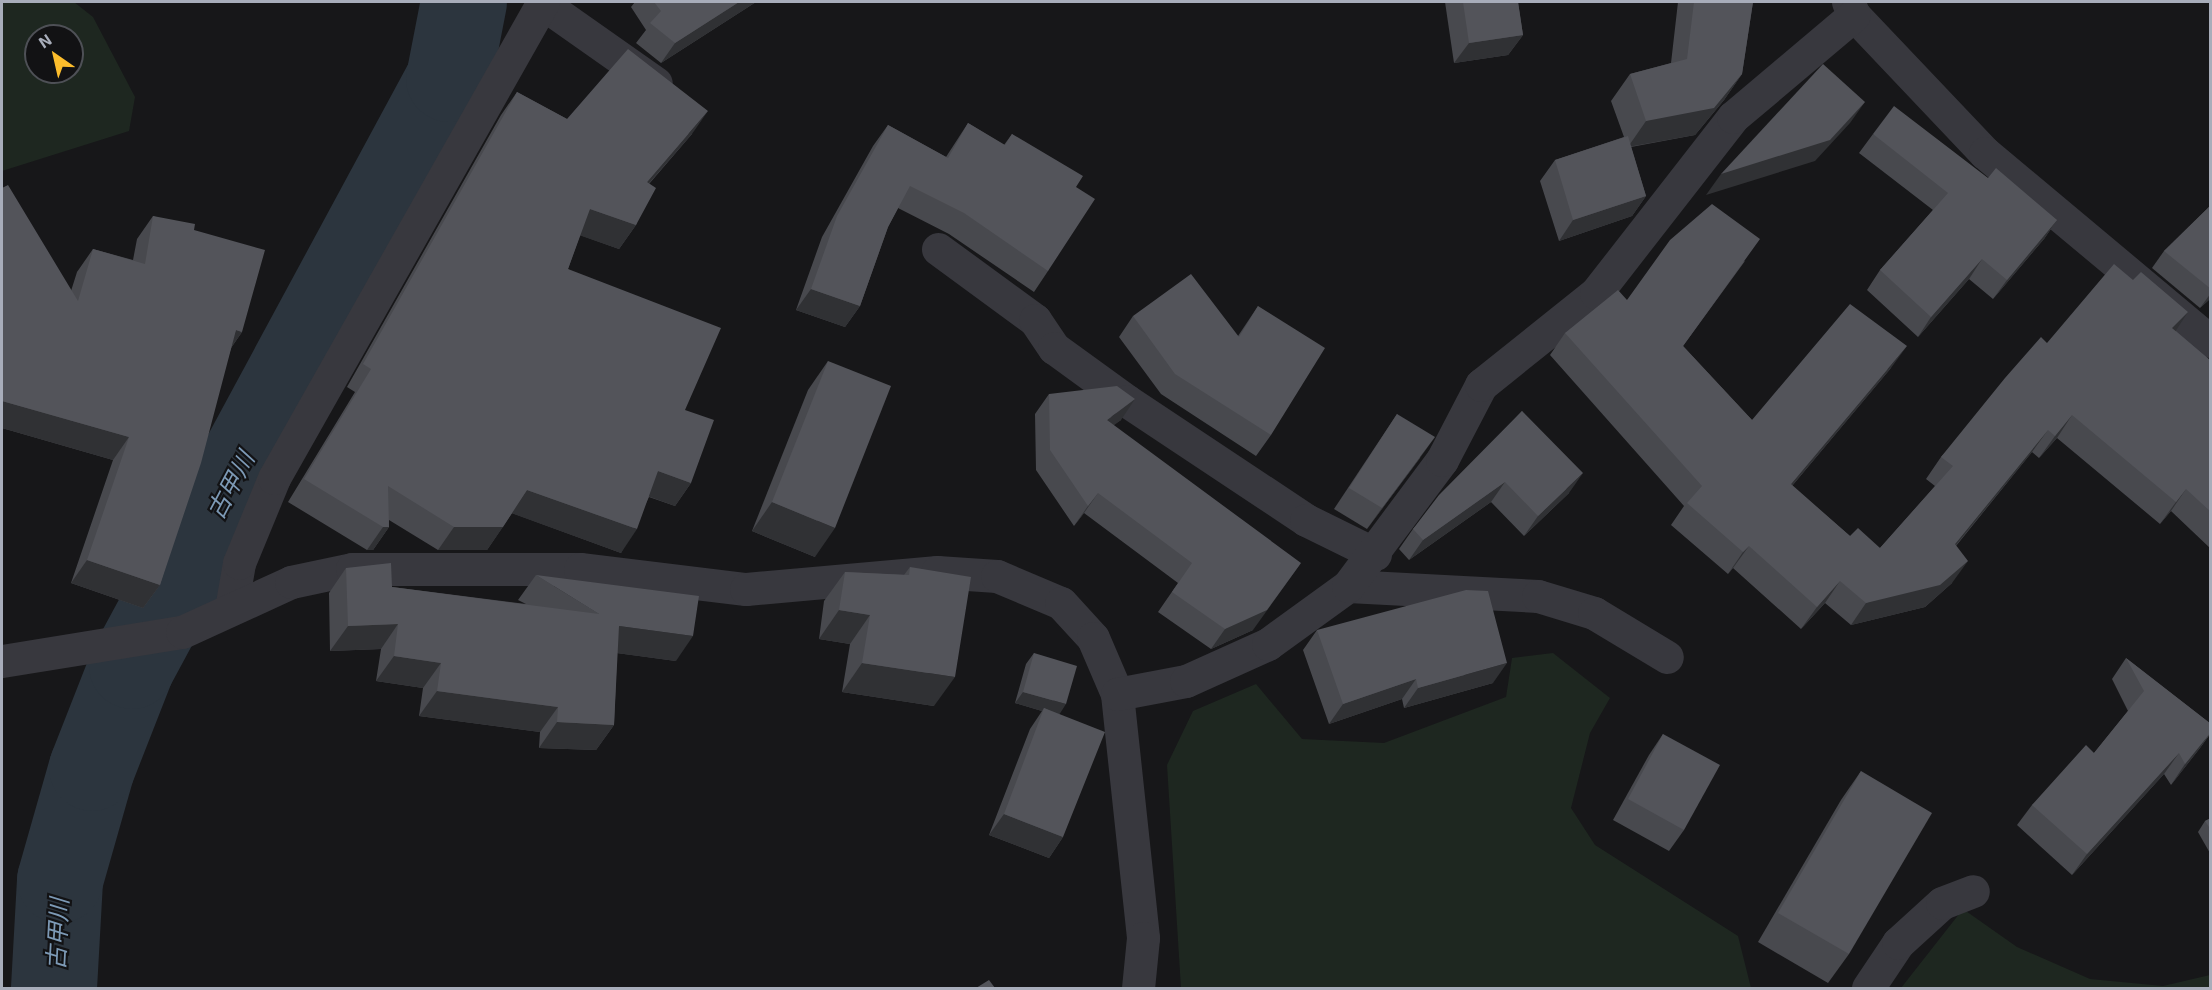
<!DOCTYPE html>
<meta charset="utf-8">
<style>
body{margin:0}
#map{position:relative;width:2212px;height:990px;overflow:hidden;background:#171719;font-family:"Exo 2","Noto Sans JP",sans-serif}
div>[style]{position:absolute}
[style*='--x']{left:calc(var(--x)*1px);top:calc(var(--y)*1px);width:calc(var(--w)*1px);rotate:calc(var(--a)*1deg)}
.green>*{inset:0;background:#1e2720}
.river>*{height:86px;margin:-43px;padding:0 43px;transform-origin:43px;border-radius:43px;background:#2c353e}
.minor>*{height:33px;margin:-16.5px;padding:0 16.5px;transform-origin:16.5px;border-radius:16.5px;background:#38383e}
.wall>*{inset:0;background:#48494e}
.shaded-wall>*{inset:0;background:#303134}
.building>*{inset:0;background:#53545a}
span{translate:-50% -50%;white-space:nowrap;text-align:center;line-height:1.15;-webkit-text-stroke:4.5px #121214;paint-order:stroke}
.water-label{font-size:24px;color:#7d9ab6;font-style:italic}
.frame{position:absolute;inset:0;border:3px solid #a8adba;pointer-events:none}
.north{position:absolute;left:24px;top:24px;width:60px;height:60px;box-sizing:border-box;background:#121214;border:2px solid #4e5056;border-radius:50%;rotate:326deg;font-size:16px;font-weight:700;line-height:24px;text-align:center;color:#a8adba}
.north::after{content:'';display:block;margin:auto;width:21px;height:27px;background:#fcbd2c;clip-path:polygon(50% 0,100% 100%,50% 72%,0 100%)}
</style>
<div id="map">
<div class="green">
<div style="clip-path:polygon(evenodd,2px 2px,74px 2px,93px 17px,135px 97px,129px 131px,2px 171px,2px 2px,36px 36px,72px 36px,72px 72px,36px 72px,36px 36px)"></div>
<div style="clip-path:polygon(1553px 653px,1610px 698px,1590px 733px,1571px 808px,1595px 845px,1738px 936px,1751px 988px,1181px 988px,1167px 765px,1193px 711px,1256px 684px,1302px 739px,1384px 743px,1506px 697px,1512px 658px)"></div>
<div style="clip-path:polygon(1963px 909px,2017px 947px,2090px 979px,2163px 986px,2210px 975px,2210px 988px,1901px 988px)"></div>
</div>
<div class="river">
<div style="--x:54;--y:988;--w:108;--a:-86.8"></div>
<div style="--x:60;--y:880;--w:116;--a:-74.1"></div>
<div style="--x:92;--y:768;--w:110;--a:-68.6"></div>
<div style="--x:132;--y:666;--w:667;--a:-61.63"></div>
<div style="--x:449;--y:79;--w:78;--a:-79"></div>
</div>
<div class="minor">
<div style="--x:1848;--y:2;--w:14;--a:65"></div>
<div style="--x:1854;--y:15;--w:190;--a:46.5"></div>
<div style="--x:1985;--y:153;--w:293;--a:39.9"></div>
<div style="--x:542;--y:3;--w:139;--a:35.1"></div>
<div style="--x:938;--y:249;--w:120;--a:36.2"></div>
<div style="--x:1035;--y:320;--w:34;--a:56"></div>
<div style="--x:1054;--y:348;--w:90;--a:36"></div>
<div style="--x:1127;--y:401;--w:215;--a:33.6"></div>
<div style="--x:1306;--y:520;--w:77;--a:26.2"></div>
<div style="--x:1348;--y:586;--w:190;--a:3"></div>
<div style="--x:1538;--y:596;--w:59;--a:16.9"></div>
<div style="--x:1594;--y:613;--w:85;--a:31.1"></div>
<div style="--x:231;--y:609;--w:47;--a:-80.1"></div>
<div style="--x:239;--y:563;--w:92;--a:-67.6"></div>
<div style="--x:274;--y:478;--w:547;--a:-60.53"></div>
<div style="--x:2;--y:661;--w:182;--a:-9.2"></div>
<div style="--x:182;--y:632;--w:120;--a:-24.6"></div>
<div style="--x:291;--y:582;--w:62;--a:-12"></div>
<div style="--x:352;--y:569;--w:228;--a:0"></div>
<div style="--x:580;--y:569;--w:167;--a:6.9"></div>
<div style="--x:746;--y:589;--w:192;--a:-5.1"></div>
<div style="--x:937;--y:572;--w:60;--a:3.8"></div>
<div style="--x:997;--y:576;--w:69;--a:22.9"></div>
<div style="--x:1061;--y:603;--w:47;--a:47.6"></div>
<div style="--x:1093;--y:638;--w:61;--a:66.8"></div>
<div style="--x:1117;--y:694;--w:245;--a:83.9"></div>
<div style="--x:1143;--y:938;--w:50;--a:95.7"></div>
<div style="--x:1117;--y:694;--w:70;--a:-10.7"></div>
<div style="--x:1186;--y:681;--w:90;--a:-24.3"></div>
<div style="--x:1268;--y:644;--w:99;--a:-35.9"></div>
<div style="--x:1348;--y:586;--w:157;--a:-53.3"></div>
<div style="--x:1442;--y:460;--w:85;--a:-62.5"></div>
<div style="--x:1481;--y:385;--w:147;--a:-38.7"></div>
<div style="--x:1596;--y:293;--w:223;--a:-52.1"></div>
<div style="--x:1733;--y:117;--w:158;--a:-40.1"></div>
<div style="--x:1868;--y:988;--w:54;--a:-56.3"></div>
<div style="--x:1898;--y:943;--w:59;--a:-42.3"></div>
<div style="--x:1942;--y:903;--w:33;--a:-21"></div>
</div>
<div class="wall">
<div style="clip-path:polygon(635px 2px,756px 2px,661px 63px,636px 43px,646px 30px,631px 7px)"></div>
<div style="clip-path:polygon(1445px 2px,1518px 2px,1523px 35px,1508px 55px,1454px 63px)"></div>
<div style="clip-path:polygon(1678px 2px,1753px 2px,1742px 74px,1724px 100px,1695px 135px,1631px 147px,1646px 196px,1632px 216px,1559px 241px,1540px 181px,1555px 160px,1624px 137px,1611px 101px,1630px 74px,1671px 63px)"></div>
<div style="clip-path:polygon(517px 92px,567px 119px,692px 134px,649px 184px,636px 225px,619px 249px,580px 235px,568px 269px,685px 410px,691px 483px,675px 506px,649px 497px,621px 553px,512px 513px,487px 550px,438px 550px,389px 520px,389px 527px,373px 550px,367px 550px,288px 502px,355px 392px,347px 387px,501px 115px)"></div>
<div style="clip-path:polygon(968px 123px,1004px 145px,1012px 134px,1076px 187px,1048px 271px,1034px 292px,949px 234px,898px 208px,888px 227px,860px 306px,845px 327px,796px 310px,822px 237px,873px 146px,888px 125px,946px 157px)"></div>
<div style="clip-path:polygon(1873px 134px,1988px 178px,2057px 220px,2044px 239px,1993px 299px,1969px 279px,1918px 337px,1867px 290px,1880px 270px,1933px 210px,1859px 153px)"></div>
<div style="clip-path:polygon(2px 188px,71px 291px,77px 272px,93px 249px,133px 260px,137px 239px,153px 216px,194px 230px,242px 332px,231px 348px,160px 585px,143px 608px,71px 583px,113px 460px,2px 428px)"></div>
<div style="clip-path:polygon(2211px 205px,2211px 298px,2200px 308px,2152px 268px,2164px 251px)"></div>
<div style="clip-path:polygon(1745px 261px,1683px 346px,1752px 420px,1891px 368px,1792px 486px,1850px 536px,1880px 548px,1935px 486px,1926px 479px,1941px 457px,2047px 343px,2176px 331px,2211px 361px,2211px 549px,2171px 511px,2160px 524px,2057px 438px,2039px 458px,2032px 452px,1956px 546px,1952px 583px,1925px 607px,1851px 625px,1825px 603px,1801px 629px,1733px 568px,1728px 574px,1671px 525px,1684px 506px,1550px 355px,1565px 333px,1627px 300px)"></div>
<div style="clip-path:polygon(1258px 306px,1271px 435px,1256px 456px,1161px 394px,1119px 337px,1133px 316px,1238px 336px)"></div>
<div style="clip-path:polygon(828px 361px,815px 557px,752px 531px,808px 390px)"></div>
<div style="clip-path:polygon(1049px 394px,1121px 420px,1113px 425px,1253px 630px,1211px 649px,1158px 612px,1178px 583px,1084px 513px,1074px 526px,1036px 470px,1035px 414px)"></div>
<div style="clip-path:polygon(1522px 411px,1569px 493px,1524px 536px,1491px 502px,1409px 560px,1399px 549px,1413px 529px)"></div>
<div style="clip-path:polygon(1397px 414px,1420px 458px,1367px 529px,1334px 509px)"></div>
<div style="clip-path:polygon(910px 567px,934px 706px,842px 692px,850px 644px,819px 639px,824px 601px,845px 572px,904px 575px)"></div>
<div style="clip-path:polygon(346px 568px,392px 587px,526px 604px,518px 600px,536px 575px,676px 661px,617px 653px,614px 725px,596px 750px,539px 748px,540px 732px,419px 716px,423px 688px,376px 681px,381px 649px,330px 651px,329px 593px)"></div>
<div style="clip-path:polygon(1317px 630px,1493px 683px,1404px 708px,1402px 699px,1329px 724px,1303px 650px)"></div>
<div style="clip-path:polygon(1034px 653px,1059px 714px,1063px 837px,1049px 858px,989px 835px,1030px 729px,1042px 711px,1015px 703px,1026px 664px)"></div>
<div style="clip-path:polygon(2126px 658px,2211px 724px,2211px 733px,2200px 748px,2171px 785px,2164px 774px,2072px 875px,2017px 825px,2032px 805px,2094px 753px,2128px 711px,2112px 679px)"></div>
<div style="clip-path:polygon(1663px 734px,1684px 830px,1669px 851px,1613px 820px,1649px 755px)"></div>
<div style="clip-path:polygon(1861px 771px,1849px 954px,1828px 983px,1758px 942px,1841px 800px)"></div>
<div style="clip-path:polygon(2211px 818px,2211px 855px,2198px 832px,2205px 821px)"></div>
</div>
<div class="shaded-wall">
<div style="clip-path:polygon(739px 2px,756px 2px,661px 63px,675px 43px)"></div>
<div style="clip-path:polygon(1523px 35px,1508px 55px,1454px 63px,1469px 43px)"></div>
<div style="clip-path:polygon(1742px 74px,1724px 100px,1695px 135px,1628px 147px,1646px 121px)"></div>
<div style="clip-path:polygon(1865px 102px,1850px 123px,1815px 161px,1706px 195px,1721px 174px)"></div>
<div style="clip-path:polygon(708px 111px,692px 134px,630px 205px,647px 182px)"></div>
<div style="clip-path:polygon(1646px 196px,1632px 216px,1559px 241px,1573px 220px)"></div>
<div style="clip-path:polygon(590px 209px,636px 225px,619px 249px,573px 233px)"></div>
<div style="clip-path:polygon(2057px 220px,2044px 239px,1993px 299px,2007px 280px)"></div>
<div style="clip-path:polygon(1982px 259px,1969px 279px,1918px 337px,1931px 317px)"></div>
<div style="clip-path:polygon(811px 289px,860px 306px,845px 327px,796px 310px)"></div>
<div style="clip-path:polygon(2211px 293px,2211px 298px,2200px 308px)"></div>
<div style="clip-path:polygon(2188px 312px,2173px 335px,2172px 328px)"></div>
<div style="clip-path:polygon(236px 330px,242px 332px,226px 355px)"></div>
<div style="clip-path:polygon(1907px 346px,1891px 368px,1775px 506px,1791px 484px)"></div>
<div style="clip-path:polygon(1135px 399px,1121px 420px,1093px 441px,1107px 420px)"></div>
<div style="clip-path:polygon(2px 401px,129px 437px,113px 460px,2px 428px)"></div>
<div style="clip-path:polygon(2072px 415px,2057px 438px,2039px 458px,2055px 436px)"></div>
<div style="clip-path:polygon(2048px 430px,2032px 452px,1939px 566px,1955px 544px)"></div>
<div style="clip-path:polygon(1435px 437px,1420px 458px,1367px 529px,1382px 508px)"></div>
<div style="clip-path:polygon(658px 471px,691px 483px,675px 506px,642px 494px)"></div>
<div style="clip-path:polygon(1583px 473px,1569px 493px,1524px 536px,1538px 516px)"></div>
<div style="clip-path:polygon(1505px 482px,1491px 502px,1409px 560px,1423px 540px)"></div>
<div style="clip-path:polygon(2186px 489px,2171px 511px,2160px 524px,2176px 502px)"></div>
<div style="clip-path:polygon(527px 490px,637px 529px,621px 553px,511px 513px)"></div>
<div style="clip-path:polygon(1098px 493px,1084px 513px,1074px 526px,1088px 506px)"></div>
<div style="clip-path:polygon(772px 502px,835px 528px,815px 557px,752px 531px)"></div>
<div style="clip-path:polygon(383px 527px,389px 527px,373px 550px,367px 550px)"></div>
<div style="clip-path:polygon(454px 527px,503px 527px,487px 550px,438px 550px)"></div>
<div style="clip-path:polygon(1749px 546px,1733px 568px,1728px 574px,1743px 552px)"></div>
<div style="clip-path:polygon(87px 560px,160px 585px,143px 608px,71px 583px)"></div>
<div style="clip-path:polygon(1968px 561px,1952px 583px,1925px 607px,1851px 625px,1866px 603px)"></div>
<div style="clip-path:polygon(1301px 563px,1253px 630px,1211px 649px,1225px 629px)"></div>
<div style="clip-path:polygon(1840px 581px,1825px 603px,1801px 629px,1817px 607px)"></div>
<div style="clip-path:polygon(839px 610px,870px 615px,850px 644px,819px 639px)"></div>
<div style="clip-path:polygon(398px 624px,381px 649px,330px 651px,348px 626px)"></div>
<div style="clip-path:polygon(619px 626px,693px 636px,676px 661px,601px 651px)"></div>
<div style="clip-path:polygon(394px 656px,441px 663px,423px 688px,376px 681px)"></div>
<div style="clip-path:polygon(862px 663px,955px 677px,934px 706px,842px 692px)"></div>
<div style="clip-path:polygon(1507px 663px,1493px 683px,1404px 708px,1418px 688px)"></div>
<div style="clip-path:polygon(1416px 679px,1402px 699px,1329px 724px,1343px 704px)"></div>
<div style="clip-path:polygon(437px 691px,558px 707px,540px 732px,419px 716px)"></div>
<div style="clip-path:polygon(1023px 692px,1066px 704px,1059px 715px,1044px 708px,1042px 711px,1015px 703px)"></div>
<div style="clip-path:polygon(557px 722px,614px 725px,596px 750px,539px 748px)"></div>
<div style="clip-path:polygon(2211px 732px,2200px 748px,2171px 785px,2185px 764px)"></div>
<div style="clip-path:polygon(2179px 753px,2164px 774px,2072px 875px,2087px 854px)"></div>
<div style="clip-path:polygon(1004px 814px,1063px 837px,1049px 858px,989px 835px)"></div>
</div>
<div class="building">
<div style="clip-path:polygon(654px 2px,739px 2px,675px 43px,650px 23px,661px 11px)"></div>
<div style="clip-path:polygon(1463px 2px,1518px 2px,1523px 35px,1469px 43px)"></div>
<div style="clip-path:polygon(1694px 2px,1753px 2px,1742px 74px,1714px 108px,1646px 121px,1630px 74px,1687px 59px)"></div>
<div style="clip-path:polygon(628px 49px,708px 111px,647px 182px,656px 188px,636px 225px,590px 209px,568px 269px,721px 328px,685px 410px,714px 420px,691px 483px,658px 471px,637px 529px,527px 490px,503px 527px,454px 527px,388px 486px,389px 527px,383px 527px,304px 479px,371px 369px,363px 364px,517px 92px,567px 119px)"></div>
<div style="clip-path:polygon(1823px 64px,1865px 102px,1830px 140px,1721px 174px)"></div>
<div style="clip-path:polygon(1894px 106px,1988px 178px,1996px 168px,2057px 220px,2007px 280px,1982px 259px,1931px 317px,1880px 270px,1948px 193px,1873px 134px)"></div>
<div style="clip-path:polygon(968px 123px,1005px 145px,1012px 134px,1083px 176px,1076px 187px,1095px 199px,1048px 271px,964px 213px,910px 186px,888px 227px,860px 306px,811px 289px,837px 216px,888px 125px,948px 158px)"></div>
<div style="clip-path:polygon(1628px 136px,1646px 196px,1573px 220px,1555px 160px)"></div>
<div style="clip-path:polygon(8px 185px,78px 301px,93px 249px,145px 264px,153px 216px,195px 224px,194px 230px,265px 250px,242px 332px,236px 330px,201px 463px,160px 585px,87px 560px,129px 437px,2px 401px,2px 188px)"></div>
<div style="clip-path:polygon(1712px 204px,1760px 239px,1683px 346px,1752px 420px,1850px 304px,1907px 346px,1791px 484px,1850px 536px,1858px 528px,1880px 548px,1953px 466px,1941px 457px,2005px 378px,2041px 337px,2047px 343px,2114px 264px,2133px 280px,2141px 272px,2188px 312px,2172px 328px,2211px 361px,2211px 512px,2186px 489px,2176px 502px,2072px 415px,2055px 436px,2048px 430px,1955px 544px,1968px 561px,1940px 585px,1866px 603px,1840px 581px,1817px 607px,1749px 546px,1743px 552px,1687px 503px,1702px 486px,1565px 333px,1618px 290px,1627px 300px,1670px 240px)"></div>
<div style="clip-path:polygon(2211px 205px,2211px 289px,2164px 251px)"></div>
<div style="clip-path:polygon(1191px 274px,1239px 337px,1258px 306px,1325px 348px,1271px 435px,1175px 374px,1133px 316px)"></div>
<div style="clip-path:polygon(828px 361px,891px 386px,835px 528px,772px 502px)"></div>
<div style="clip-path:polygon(1117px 386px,1135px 399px,1107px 420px,1301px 563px,1267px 610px,1225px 629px,1172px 592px,1192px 563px,1098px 493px,1088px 506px,1050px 450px,1049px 394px)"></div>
<div style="clip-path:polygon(1522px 411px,1583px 473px,1538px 516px,1505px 482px,1423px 540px,1413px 529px,1439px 495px)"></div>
<div style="clip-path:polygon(1397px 414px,1435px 437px,1382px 508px,1349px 488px)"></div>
<div style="clip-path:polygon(391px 563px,392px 587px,599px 614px,536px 575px,699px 596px,693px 636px,619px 626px,614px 725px,557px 722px,558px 707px,437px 691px,441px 663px,394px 656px,398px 624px,348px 626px,346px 568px)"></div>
<div style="clip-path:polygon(910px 567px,971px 577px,955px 677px,862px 663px,870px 615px,839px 610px,845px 572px,909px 575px)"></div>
<div style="clip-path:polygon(1466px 590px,1488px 591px,1507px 663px,1418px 688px,1416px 679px,1343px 704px,1317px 630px)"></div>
<div style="clip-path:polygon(1034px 653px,1077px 666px,1066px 704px,1023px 692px)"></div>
<div style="clip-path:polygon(2126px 658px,2211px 724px,2211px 732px,2185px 764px,2179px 753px,2087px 854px,2032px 805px,2086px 745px,2094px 753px,2144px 691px)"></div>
<div style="clip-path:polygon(1044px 708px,1105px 732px,1063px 837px,1004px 814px)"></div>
<div style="clip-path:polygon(1663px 734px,1720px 765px,1684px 830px,1628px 799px)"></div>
<div style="clip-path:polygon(1861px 771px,1932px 813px,1849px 954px,1778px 913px)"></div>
<div style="clip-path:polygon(2211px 818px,2211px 830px,2205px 821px)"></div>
<div style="clip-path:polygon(989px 980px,995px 988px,976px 988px)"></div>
</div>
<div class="water-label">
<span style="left:230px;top:485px;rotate:-62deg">古甲川</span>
<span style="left:57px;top:934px;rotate:-87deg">古甲川</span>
</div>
<div class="frame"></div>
<div class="north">N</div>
</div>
